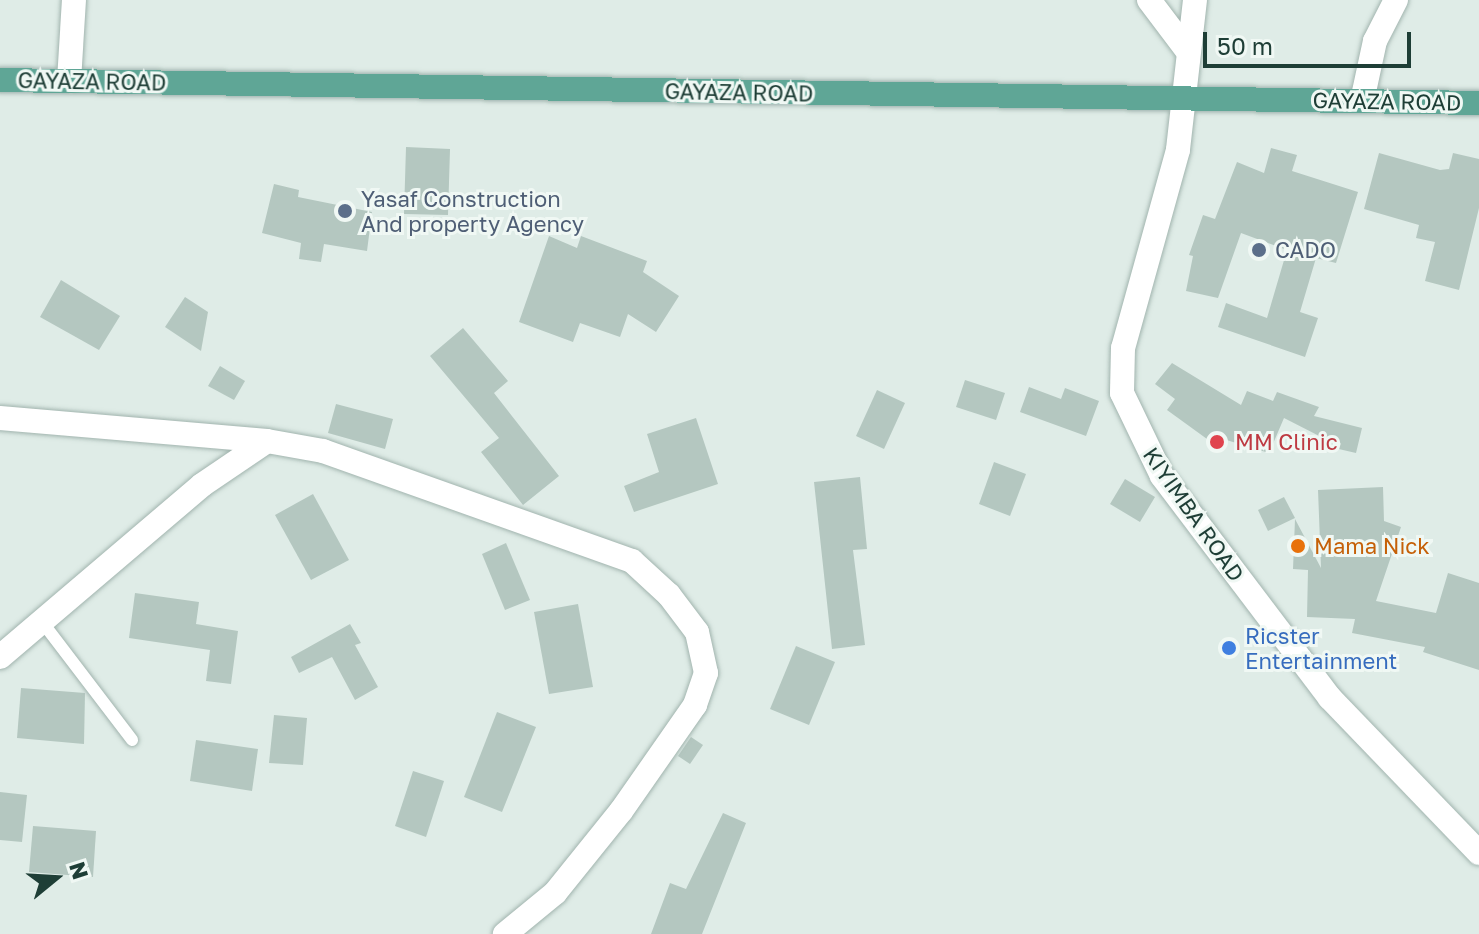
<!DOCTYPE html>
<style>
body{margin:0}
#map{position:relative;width:1479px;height:934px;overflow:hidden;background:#dfece7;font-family:"Golos Text",sans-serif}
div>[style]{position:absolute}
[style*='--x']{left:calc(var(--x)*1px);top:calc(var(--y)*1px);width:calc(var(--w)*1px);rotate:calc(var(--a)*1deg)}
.building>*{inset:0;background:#b4c7c0}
.roads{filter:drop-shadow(0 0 2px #a1b4ae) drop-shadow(0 0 2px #a1b4ae)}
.service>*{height:12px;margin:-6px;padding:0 6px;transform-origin:6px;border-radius:6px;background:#fff}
.minor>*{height:24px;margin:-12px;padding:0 12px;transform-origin:12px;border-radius:12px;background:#fff}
.primary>*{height:24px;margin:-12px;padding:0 12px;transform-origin:12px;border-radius:12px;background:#5fa696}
.dots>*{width:22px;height:22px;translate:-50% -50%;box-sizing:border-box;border:4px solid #f0f8f4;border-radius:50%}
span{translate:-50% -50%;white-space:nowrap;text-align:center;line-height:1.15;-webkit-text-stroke:6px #f0f8f4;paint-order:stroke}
.street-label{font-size:22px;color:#1e3e36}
.service-label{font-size:22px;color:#4e5e75}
.left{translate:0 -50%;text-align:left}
.health-label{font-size:22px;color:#be3a42}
.food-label{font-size:22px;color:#c56008}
.shop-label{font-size:22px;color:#366cbe}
.north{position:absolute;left:16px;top:838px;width:80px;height:80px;-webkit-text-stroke:6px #f0f8f4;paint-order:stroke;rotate:72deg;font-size:22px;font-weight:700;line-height:32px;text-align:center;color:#1e3e36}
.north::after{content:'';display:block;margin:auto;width:28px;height:36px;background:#1e3e36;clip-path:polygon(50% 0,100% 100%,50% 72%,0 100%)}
.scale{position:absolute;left:1203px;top:32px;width:208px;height:36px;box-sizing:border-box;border:4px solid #1e3e36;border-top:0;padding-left:10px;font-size:24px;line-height:28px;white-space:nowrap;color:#1e3e36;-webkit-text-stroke:6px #f0f8f4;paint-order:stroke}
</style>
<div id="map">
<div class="building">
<div style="clip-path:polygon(406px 147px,450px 149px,448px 215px,404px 214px)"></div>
<div style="clip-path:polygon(1271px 148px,1297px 155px,1292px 171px,1358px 192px,1336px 263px,1316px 258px,1300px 312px,1318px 318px,1305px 357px,1218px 327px,1226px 303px,1267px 318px,1287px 250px,1241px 233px,1218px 298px,1186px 291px,1193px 256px,1189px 255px,1203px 215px,1215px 219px,1237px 162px,1264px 173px)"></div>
<div style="clip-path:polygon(1379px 153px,1440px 170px,1449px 169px,1453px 153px,1479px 159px,1479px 208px,1459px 290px,1425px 281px,1435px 242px,1416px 238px,1419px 225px,1364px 209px)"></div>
<div style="clip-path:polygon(274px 184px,299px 190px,298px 197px,372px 212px,367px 251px,324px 244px,321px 262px,299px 259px,301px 243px,262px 233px)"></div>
<div style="clip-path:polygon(549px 236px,577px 248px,581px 236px,647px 261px,643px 272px,679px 296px,656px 332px,628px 314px,620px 337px,580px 323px,573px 342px,519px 322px)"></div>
<div style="clip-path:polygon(61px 280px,120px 316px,99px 350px,40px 317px)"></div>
<div style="clip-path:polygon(185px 297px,208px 312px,201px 351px,165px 327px)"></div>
<div style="clip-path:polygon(463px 328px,508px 381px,494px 393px,559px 476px,523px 505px,481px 452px,499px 438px,430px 356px)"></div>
<div style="clip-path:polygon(1172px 363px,1241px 405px,1247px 391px,1273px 401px,1277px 392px,1319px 407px,1314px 416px,1362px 428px,1356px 453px,1330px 447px,1331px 442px,1284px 418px,1269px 453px,1210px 435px,1207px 439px,1167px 410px,1175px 399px,1155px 384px)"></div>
<div style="clip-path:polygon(220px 366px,245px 381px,234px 400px,208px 386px)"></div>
<div style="clip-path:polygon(965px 380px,1005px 393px,996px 420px,956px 407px)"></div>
<div style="clip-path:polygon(1029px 387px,1061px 399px,1065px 388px,1099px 401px,1086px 436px,1020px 412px)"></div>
<div style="clip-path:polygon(877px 390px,905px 403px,884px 449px,856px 436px)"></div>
<div style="clip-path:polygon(336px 404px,393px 419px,385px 449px,328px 433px)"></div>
<div style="clip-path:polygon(696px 418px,718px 484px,634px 512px,624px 486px,659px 472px,647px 434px)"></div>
<div style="clip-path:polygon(994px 462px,1026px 474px,1010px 516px,979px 504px)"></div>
<div style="clip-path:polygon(860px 477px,867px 549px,853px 550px,865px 645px,832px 649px,814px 482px)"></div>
<div style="clip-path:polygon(1125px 479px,1155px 497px,1140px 522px,1110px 504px)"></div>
<div style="clip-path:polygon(1383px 487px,1384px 521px,1401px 527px,1376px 601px,1436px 613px,1448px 573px,1479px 583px,1479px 670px,1423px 652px,1425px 647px,1352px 633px,1355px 619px,1307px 617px,1308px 570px,1293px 569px,1295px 519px,1321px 568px,1318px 490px)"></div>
<div style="clip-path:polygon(313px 494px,349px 560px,311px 580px,275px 515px)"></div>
<div style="clip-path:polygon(1284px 497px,1295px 518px,1268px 531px,1258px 510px)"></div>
<div style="clip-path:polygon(506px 543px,530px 600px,505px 610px,482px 554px)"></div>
<div style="clip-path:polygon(135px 593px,199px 602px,196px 624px,238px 631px,231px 684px,206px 681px,210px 650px,129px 638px)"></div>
<div style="clip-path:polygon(578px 604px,593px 687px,549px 694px,534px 612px)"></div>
<div style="clip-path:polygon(350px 624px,361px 643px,355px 645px,378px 687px,355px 700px,332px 657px,299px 673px,291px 657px)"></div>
<div style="clip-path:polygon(796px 646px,835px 662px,809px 725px,770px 709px)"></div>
<div style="clip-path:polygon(21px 688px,85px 693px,84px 744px,17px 738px)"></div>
<div style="clip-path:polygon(497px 712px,536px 727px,502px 812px,464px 797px)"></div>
<div style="clip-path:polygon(274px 715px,307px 718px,303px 765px,269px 763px)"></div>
<div style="clip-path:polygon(691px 737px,703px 745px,690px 764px,678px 756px)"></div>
<div style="clip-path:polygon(196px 740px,258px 749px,252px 791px,190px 781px)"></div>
<div style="clip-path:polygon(413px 771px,444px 781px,426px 837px,395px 826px)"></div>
<div style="clip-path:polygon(0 792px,27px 795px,22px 842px,0 840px)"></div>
<div style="clip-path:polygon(723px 813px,746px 823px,702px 934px,651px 934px,670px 883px,686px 889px)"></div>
<div style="clip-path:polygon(33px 826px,96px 831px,93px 877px,29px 872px)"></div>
</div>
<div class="roads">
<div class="service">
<div style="--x:43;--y:623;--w:147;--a:52.7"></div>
</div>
<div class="minor">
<div style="--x:1149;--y:0;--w:61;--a:52.9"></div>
<div style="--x:1195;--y:0;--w:151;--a:96.5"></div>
<div style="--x:1178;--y:150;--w:205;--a:105.5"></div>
<div style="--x:1123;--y:348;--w:45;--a:91.3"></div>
<div style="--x:1122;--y:393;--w:92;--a:64.3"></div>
<div style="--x:1162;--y:476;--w:278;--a:52.9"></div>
<div style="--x:1330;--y:698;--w:215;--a:46.1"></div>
<div style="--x:69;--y:81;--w:81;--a:-86.5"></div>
<div style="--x:1362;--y:101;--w:61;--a:-77.8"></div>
<div style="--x:1375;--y:41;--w:46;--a:-62.9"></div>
<div style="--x:0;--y:418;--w:268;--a:4.9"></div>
<div style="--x:0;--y:657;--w:265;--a:-40.4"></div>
<div style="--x:202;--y:485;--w:78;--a:-34.1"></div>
<div style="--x:267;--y:441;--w:57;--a:10.1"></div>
<div style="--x:323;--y:451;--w:328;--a:19.6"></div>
<div style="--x:632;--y:561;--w:50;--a:42.6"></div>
<div style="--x:669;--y:595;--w:46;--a:52.9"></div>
<div style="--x:697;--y:632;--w:42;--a:77.6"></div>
<div style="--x:706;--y:673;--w:34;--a:109"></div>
<div style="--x:695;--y:705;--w:129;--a:124.9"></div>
<div style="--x:621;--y:811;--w:105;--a:128.8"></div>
<div style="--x:555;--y:893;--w:65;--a:140.6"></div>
</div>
<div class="primary">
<div style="--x:0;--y:80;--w:1479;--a:0.89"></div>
</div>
</div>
<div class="dots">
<div style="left:345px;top:211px;background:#5c6f8a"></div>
<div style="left:1259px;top:250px;background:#5c6f8a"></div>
<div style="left:1217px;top:442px;background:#e0444e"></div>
<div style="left:1298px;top:546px;background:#e8710a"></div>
<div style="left:1229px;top:648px;background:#3f7fe0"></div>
</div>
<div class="street-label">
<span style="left:92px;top:81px;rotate:1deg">GAYAZA ROAD</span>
<span style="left:739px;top:92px;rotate:1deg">GAYAZA ROAD</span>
<span style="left:1387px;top:101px;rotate:1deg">GAYAZA ROAD</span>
<span style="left:1194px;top:514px;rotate:55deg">KIYIMBA ROAD</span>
</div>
<div class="service-label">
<span class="left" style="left:361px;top:211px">Yasaf Construction<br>And property Agency</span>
<span class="left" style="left:1275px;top:250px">CADO</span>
</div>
<div class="health-label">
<span class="left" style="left:1235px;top:442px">MM Clinic</span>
</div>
<div class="food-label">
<span class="left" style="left:1314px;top:546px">Mama Nick</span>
</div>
<div class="shop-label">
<span class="left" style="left:1245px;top:648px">Ricster<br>Entertainment</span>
</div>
<div class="north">N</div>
<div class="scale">50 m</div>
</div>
